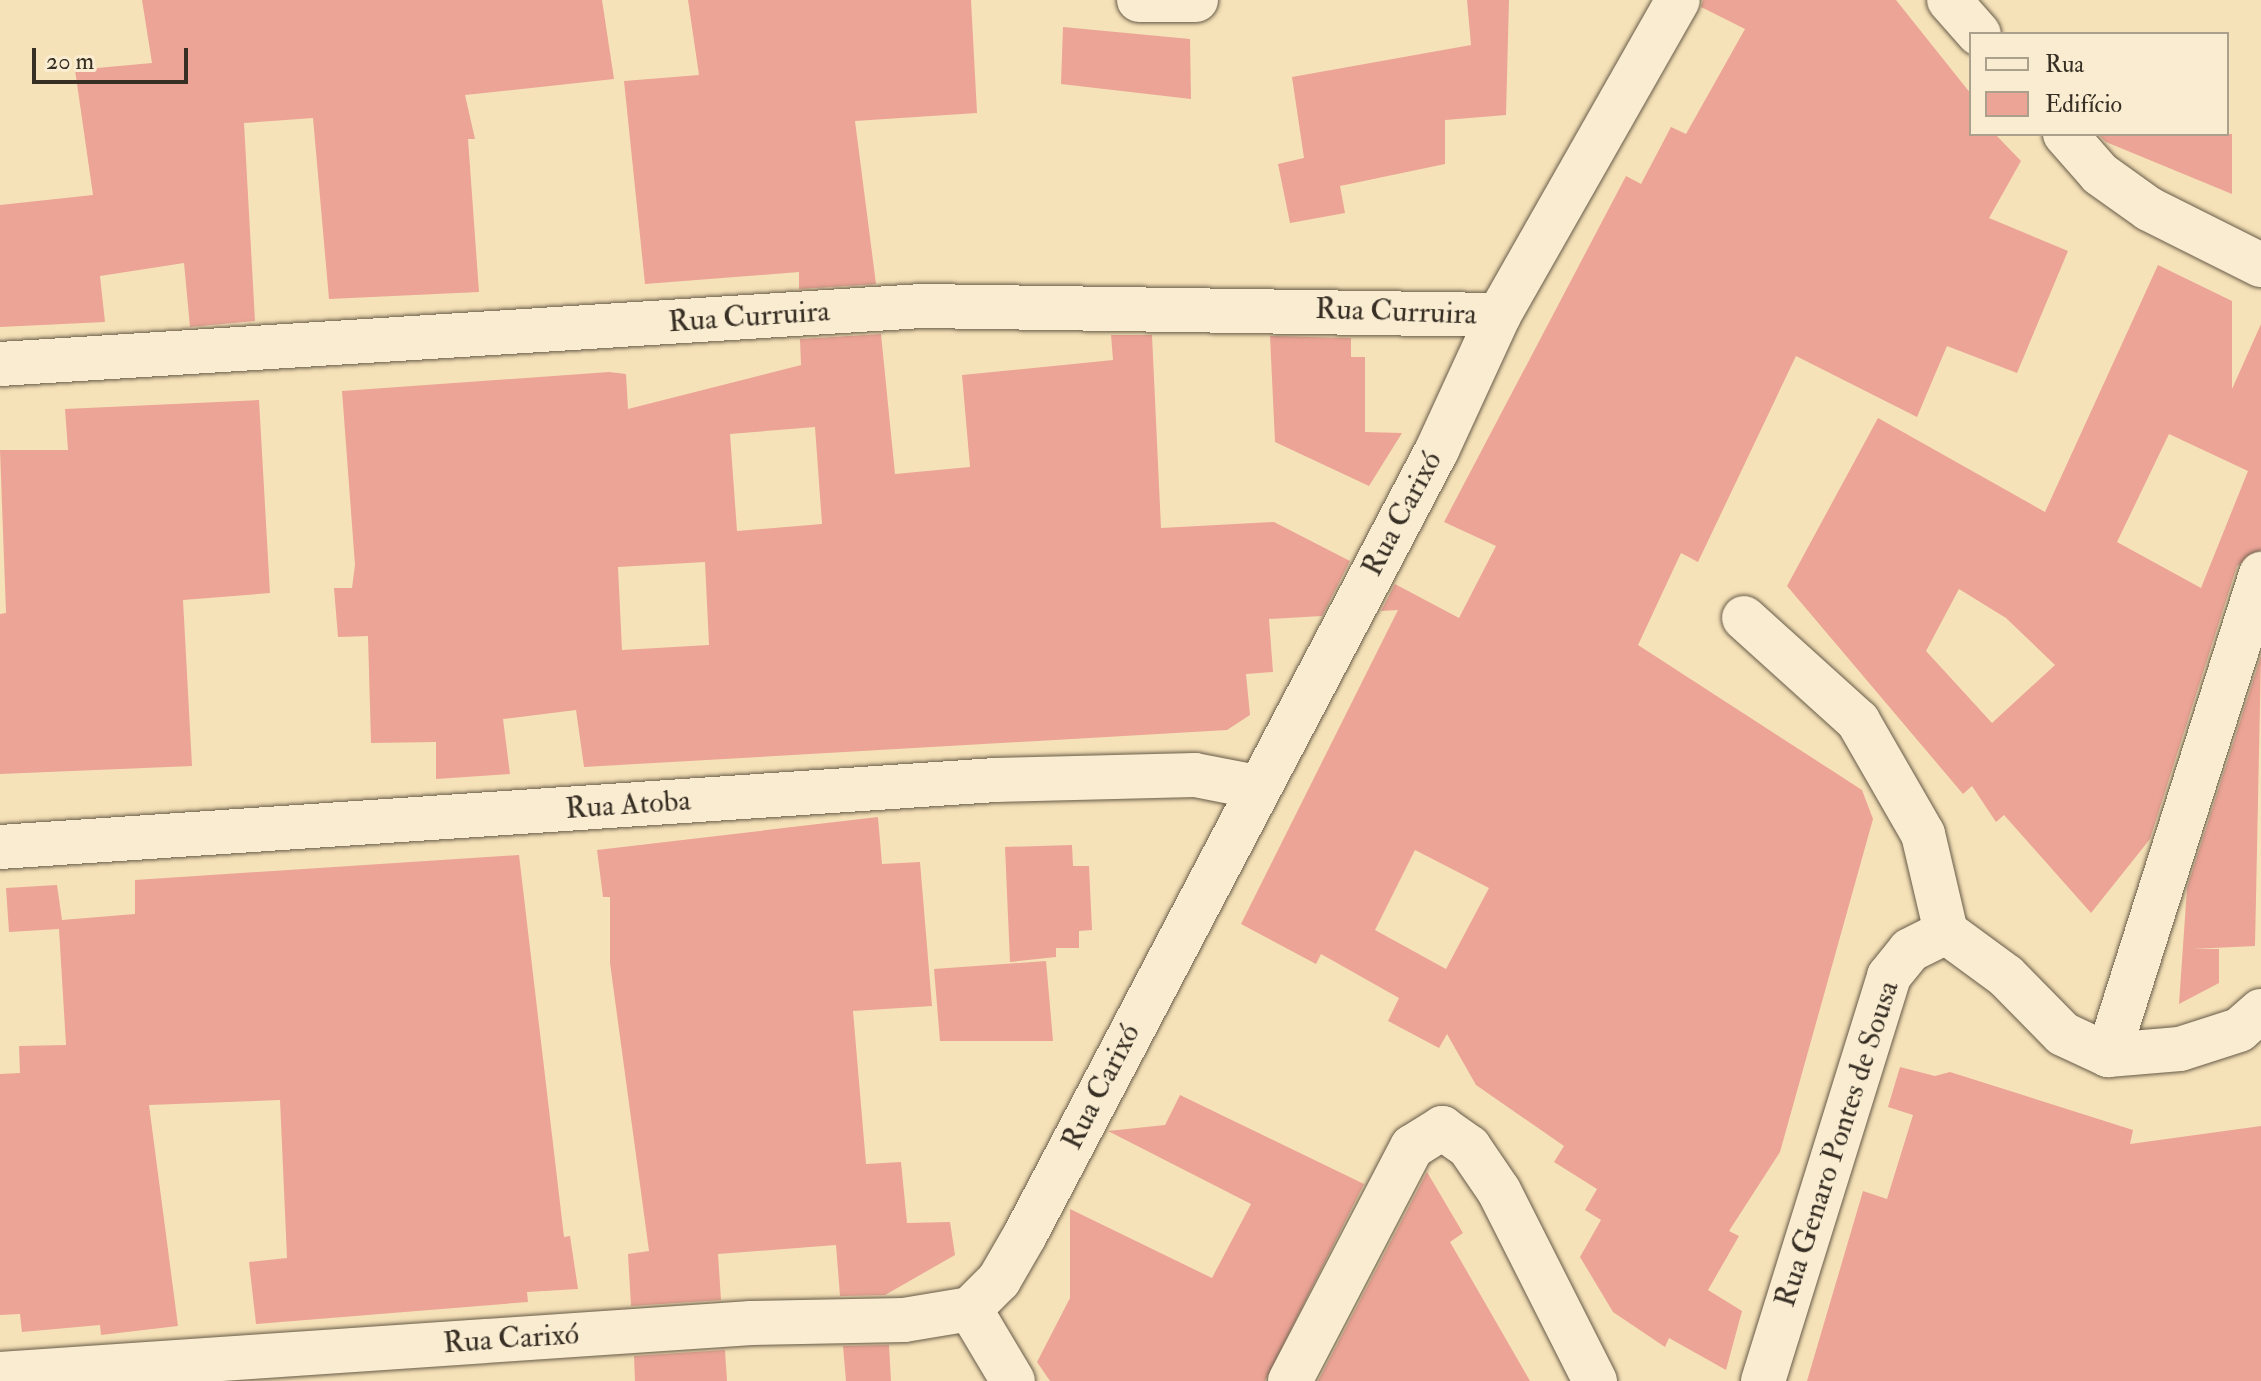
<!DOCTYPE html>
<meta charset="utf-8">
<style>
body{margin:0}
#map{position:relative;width:2261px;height:1381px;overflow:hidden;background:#f6e2b8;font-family:"IM FELL Double Pica",serif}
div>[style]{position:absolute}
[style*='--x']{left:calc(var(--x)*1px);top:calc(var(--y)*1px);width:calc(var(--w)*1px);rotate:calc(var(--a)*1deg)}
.building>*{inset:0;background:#eba496}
.roads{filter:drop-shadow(0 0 2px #675b49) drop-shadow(0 0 2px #675b49)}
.minor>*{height:44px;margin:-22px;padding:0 22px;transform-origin:22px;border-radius:22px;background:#f9ecd1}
span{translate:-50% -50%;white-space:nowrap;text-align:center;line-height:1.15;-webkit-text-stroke:6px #f9ecd1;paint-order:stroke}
.street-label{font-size:30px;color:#372e24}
.legend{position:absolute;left:1969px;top:32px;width:260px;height:104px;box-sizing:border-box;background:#f9ecd1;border:2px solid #aba08c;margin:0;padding:10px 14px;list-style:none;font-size:24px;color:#372e24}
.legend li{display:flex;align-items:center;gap:16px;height:40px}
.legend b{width:40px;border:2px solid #aba08c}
.scale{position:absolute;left:32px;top:48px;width:156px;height:36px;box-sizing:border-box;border:4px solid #372e24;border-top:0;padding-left:10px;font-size:24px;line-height:28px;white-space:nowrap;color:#372e24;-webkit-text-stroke:6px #f9ecd1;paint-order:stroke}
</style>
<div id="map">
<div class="building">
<div style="clip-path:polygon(142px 0,602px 0,614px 79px,465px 95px,475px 139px,468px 139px,479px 292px,329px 299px,313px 118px,244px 123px,255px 321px,190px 327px,184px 263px,100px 276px,105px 322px,0 327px,0 205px,93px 195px,75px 70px,152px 63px)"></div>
<div style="clip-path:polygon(688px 0,971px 0,977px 113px,855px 121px,876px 284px,799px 289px,799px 272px,645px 284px,624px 81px,699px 75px)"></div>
<div style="clip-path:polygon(1467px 0,1509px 0,1506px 115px,1445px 120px,1445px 164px,1340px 186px,1345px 213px,1290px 223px,1278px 164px,1304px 158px,1292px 77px,1471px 45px)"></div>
<div style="clip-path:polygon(evenodd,1703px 0,1896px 0,1971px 94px,1971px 134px,1995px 134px,2021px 161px,1989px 218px,2068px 251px,2017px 373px,1947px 346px,1917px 417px,1796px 356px,1698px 562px,1681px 553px,1638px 645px,1862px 790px,1873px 819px,1780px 1152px,1729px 1231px,1739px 1236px,1708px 1290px,1742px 1311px,1726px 1370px,1669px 1338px,1665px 1347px,1613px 1312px,1580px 1257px,1601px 1220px,1585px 1210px,1597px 1189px,1554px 1162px,1564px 1146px,1476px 1085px,1447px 1034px,1439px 1048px,1388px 1021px,1399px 998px,1321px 954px,1316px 964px,1241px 924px,1398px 610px,1381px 611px,1395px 584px,1459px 618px,1496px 546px,1444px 522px,1626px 176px,1641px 184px,1671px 127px,1686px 134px,1745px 29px,1701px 7px,1703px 0,1415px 850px,1489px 888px,1446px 969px,1375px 930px,1415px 850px)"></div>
<div style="clip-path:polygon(1063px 27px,1190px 39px,1191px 99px,1061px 84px)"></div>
<div style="clip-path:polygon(2098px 134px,2232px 134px,2232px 194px,2106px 142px)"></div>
<div style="clip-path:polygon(evenodd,2158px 265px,2232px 301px,2232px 389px,2261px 324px,2261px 550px,2237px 566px,2150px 839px,2091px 913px,2004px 815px,1996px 822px,1972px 786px,1963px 794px,1787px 586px,1878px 418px,2045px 512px,2158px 265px,2169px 434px,2248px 471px,2201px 588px,2117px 542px,2169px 434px,2158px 265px,1959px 589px,2006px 618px,2055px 665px,1992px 723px,1926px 651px,1959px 589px)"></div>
<div style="clip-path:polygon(evenodd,881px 334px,895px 474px,970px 467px,962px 375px,1113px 360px,1111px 335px,1152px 335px,1161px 528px,1274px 522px,1350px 561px,1322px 616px,1269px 619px,1273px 672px,1246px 674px,1250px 715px,1227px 730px,584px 767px,576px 710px,503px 719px,510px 774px,436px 779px,436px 742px,371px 743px,368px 636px,338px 637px,334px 588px,352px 588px,355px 565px,342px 391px,609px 372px,626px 374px,628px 409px,801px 365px,800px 339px,881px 334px,815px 427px,822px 524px,737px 531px,730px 434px,815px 427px,881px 334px,705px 562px,709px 645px,622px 650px,618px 567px,705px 562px)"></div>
<div style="clip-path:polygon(1270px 336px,1351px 338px,1351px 357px,1365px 357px,1365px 432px,1402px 433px,1369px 486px,1275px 442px)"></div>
<div style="clip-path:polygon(259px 400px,270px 593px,183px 600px,192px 766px,0 774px,0 614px,6px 613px,0 450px,68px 450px,65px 409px)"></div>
<div style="clip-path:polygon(2261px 656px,2255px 946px,2193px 949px,2219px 949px,2219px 983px,2179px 1004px,2187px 888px)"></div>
<div style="clip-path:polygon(878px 817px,882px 864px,920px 862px,932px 1006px,853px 1011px,866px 1164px,901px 1162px,907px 1223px,950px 1222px,955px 1255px,885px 1295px,840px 1296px,836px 1245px,718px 1254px,721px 1300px,631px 1306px,628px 1254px,649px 1251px,610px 963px,610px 897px,603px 897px,597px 850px)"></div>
<div style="clip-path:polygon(1072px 845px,1073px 866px,1089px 866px,1092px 930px,1079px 931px,1079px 948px,1056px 948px,1056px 957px,1010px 962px,1005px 847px)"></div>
<div style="clip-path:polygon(519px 855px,564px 1237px,570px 1236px,578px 1289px,527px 1292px,528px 1302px,256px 1324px,249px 1262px,287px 1258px,280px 1100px,149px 1105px,178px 1326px,101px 1335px,100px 1325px,22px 1332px,20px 1314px,0 1315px,0 1074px,20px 1073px,19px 1046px,66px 1045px,59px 929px,9px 932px,6px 888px,57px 885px,62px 920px,135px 914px,135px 880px)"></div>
<div style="clip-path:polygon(1046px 961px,1053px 1041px,940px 1041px,934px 969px)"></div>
<div style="clip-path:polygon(1900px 1067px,1935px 1076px,1950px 1072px,2133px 1130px,2130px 1144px,2261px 1126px,2261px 1381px,1807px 1381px,1863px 1191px,1887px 1199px,1913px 1115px,1888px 1107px)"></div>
<div style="clip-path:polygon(1180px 1095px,1364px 1184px,1265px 1381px,1050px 1381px,1037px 1362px,1070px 1298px,1070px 1209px,1212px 1278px,1251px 1204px,1108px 1131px,1165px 1125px)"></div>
<div style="clip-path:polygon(1427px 1172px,1463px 1233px,1450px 1242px,1530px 1381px,1318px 1381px)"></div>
<div style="clip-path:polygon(889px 1345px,891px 1381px,846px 1381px,843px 1346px)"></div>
<div style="clip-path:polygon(725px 1350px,727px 1381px,635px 1381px,634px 1356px)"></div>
</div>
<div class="roads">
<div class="minor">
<div style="--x:1139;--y:0;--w:57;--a:0"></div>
<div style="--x:1949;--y:0;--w:45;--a:48.6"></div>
<div style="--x:2065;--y:134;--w:53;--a:48.8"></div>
<div style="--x:2100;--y:174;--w:60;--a:35.5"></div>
<div style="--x:2149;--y:209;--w:125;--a:26.6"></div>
<div style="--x:0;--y:364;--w:925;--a:-3.6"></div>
<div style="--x:923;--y:306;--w:576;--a:0.9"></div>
<div style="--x:1744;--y:618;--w:154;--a:42.1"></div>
<div style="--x:1858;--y:721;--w:130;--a:60.1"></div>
<div style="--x:1923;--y:834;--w:101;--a:76.8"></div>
<div style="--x:1946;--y:932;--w:74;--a:36.3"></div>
<div style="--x:2006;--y:976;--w:81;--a:45.5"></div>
<div style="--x:2063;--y:1034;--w:50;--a:25"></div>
<div style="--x:2108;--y:1055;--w:72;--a:-4.8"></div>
<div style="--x:2180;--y:1049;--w:62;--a:-17.9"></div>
<div style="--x:2239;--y:1030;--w:29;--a:-41"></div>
<div style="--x:0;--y:847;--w:997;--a:-3.85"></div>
<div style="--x:995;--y:780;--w:200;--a:-1.4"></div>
<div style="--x:1195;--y:775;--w:62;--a:11.1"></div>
<div style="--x:2108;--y:1055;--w:505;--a:-72.35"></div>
<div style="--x:970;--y:1309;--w:84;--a:59.2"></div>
<div style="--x:0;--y:1374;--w:753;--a:-3.88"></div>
<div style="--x:751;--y:1323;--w:153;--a:-1.1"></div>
<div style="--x:904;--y:1320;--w:67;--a:-9.5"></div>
<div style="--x:970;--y:1309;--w:41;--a:-45"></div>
<div style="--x:999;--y:1280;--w:52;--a:-60"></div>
<div style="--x:1025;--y:1235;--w:887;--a:-62.31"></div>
<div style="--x:1437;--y:450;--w:149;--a:-65.3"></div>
<div style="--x:1499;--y:315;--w:362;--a:-60.4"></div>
<div style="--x:1290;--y:1381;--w:264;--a:-62.5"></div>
<div style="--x:1412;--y:1147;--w:36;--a:-32"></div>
<div style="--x:1442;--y:1128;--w:33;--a:35"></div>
<div style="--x:1469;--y:1147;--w:53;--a:55.7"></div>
<div style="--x:1499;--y:1191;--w:213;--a:63.2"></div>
<div style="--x:1763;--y:1381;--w:424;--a:-72.7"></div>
<div style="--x:1889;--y:976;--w:33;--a:-51"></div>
<div style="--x:1910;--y:950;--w:40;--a:-26.6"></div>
</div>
</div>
<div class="street-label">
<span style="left:1396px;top:312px;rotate:2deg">Rua Curruira</span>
<span style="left:749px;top:317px;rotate:-4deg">Rua Curruira</span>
<span style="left:1402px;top:514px;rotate:-62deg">Rua Carixó</span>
<span style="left:628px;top:805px;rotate:-4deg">Rua Atoba</span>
<span style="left:1101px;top:1087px;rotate:-63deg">Rua Carixó</span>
<span style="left:1837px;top:1144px;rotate:-72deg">Rua Genaro Pontes de Sousa</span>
<span style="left:511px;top:1339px;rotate:-4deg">Rua Carixó</span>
</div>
<ul class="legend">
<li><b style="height:10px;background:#f9ecd1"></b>Rua</li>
<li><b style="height:22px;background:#eba496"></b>Edifício</li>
</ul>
<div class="scale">20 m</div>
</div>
